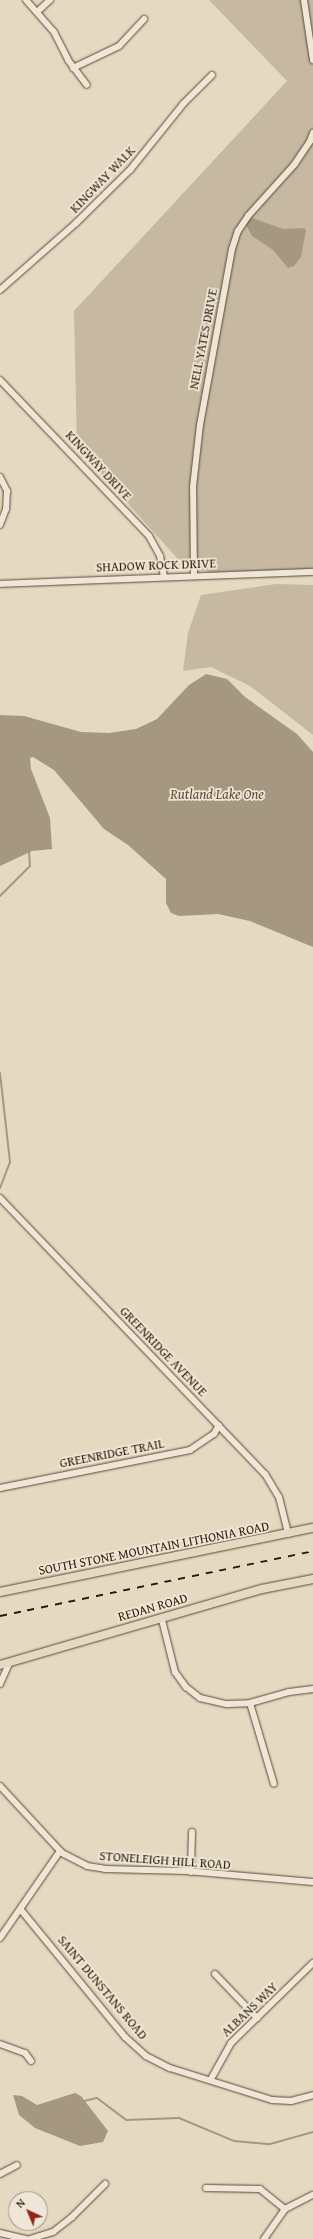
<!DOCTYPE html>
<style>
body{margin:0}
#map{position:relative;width:313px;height:2239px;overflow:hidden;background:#e6d9c1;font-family:"Gentium Book Plus",serif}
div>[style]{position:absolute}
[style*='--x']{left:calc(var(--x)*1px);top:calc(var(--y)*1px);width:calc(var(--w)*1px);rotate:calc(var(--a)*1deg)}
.green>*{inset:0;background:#c6b8a1}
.water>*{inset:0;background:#a69880}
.stream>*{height:2px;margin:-1px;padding:0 1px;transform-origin:1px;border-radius:1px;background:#a69880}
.roads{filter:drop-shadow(0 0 1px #594932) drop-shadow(0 0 1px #594932)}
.minor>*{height:6px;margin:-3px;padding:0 3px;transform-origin:3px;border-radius:3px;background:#efe6d7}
.major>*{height:8px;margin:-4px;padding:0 4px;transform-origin:4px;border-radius:4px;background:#e6d9c1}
.rail>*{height:2px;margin-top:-1px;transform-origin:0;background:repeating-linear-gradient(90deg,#2a1902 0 7px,transparent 0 14px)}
span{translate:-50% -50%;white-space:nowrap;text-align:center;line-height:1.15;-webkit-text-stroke:3.5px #efe6d7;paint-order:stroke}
.street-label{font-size:13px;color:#2a1902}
.water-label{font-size:14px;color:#5c4c34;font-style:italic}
.north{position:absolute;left:8px;top:2191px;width:40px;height:40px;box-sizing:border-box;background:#efe6d7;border:1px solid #a09482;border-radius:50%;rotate:316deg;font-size:11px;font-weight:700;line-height:16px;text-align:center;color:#2a1902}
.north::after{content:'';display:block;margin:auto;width:14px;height:18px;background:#8f2418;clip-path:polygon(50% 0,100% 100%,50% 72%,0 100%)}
</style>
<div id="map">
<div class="green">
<div style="clip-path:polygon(209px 0,313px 0,313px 574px,222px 574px,186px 568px,77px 447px,74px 311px,287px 81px)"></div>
<div style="clip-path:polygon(276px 584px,313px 585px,313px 735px,250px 686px,211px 667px,183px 671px,188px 633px,201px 595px)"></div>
</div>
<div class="water">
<div style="clip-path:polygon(250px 217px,283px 229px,304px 228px,306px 230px,301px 257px,294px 266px,288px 268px,273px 250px,252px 236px,246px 225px,246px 219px)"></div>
<div style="clip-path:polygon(206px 674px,227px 679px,245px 697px,297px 734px,313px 752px,313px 947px,250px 921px,218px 914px,179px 916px,171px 913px,166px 903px,166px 879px,128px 845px,104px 829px,54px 770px,33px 757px,30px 758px,31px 769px,50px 818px,52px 849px,32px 851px,0 866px,0 715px,24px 716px,81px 732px,109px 733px,136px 729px,157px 719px,189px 685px)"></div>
<div style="clip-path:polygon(75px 2093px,81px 2096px,108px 2131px,103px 2142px,80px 2146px,35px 2128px,19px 2115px,13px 2095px,22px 2096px,37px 2105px)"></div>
</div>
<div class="stream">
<div style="--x:0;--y:896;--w:42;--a:-45"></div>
<div style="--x:30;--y:866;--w:14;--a:-94"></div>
<div style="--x:0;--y:1073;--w:90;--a:83.6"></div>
<div style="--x:10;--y:1162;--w:28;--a:111"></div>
<div style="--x:84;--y:2101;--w:13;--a:-13"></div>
<div style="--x:97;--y:2098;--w:36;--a:37"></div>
<div style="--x:126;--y:2120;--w:53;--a:-2.2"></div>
<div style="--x:179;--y:2118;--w:60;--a:22.7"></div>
<div style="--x:234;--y:2141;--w:36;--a:5"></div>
<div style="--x:270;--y:2144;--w:45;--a:-15.6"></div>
</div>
<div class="roads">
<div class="minor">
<div style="--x:26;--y:0;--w:43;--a:48.8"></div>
<div style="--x:54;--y:32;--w:31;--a:63"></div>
<div style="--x:68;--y:60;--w:31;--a:53"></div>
<div style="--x:304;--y:0;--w:61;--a:81.5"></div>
<div style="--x:37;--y:12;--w:18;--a:-43"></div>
<div style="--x:73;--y:68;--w:51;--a:-25.6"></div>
<div style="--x:119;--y:46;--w:37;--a:-47"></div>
<div style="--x:0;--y:290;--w:101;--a:-41.4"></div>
<div style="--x:76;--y:223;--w:76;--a:-44.5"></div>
<div style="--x:130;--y:170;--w:85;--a:-51.2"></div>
<div style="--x:183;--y:104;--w:41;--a:-45"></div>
<div style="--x:0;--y:380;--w:216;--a:46.3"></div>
<div style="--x:149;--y:536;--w:23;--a:61"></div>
<div style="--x:160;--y:556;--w:21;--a:79"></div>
<div style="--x:0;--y:477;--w:16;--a:63"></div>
<div style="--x:7;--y:491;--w:18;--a:93"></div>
<div style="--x:6;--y:509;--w:17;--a:111"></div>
<div style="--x:194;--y:576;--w:89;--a:-90.6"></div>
<div style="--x:193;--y:487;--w:62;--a:-83.6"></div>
<div style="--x:200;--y:425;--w:179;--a:-79.7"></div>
<div style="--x:232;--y:249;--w:19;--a:-72"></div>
<div style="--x:238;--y:231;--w:18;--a:-56"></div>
<div style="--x:248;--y:216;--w:69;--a:-48"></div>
<div style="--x:294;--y:165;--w:29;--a:-56"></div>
<div style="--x:310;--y:141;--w:9;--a:-69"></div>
<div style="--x:0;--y:584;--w:313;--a:-2.2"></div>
<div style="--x:0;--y:1198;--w:383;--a:46.2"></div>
<div style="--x:265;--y:1474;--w:27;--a:59"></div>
<div style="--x:279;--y:1497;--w:38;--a:76"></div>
<div style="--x:0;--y:1488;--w:194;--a:-11.3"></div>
<div style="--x:190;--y:1450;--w:29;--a:-34"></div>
<div style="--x:214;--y:1434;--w:10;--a:-61"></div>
<div style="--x:162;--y:1620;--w:54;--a:76"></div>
<div style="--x:175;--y:1672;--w:19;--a:54"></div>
<div style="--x:186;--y:1687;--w:18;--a:38"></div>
<div style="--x:200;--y:1698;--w:28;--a:13"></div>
<div style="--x:227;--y:1704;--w:23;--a:-2"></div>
<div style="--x:250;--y:1703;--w:41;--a:-15.8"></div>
<div style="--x:289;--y:1692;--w:24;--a:-7"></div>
<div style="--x:0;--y:1684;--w:24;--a:-66"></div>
<div style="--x:250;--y:1703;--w:84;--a:73.5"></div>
<div style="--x:0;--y:1786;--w:91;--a:47.2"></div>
<div style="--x:62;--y:1853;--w:28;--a:27"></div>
<div style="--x:87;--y:1866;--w:18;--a:9"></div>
<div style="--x:105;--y:1869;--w:82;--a:1.4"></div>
<div style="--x:187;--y:1871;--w:126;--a:5"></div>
<div style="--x:191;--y:1872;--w:40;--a:-88.6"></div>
<div style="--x:21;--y:1910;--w:164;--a:50.7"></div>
<div style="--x:125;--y:2037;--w:28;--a:42"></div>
<div style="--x:146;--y:2056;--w:27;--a:27"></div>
<div style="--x:170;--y:2068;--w:107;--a:17.4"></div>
<div style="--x:272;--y:2100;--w:19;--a:3"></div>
<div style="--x:291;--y:2101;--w:23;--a:-15"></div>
<div style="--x:0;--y:1938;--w:106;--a:-55.4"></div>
<div style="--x:215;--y:1974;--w:61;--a:46.3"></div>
<div style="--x:0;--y:2044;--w:27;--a:20"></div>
<div style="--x:25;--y:2053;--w:10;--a:53"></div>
<div style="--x:211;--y:2079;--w:41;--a:-60.9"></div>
<div style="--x:231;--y:2043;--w:115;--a:-44.3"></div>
<div style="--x:0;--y:2174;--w:19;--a:-28"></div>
<div style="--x:206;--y:2188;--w:54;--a:1.1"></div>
<div style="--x:260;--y:2189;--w:32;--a:39"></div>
<div style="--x:0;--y:2233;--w:27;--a:13"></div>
<div style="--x:30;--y:2239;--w:24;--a:-17"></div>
<div style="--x:53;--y:2232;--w:24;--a:-38"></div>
<div style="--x:72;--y:2217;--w:47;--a:-45"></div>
<div style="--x:264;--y:2239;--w:37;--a:-55"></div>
<div style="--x:285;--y:2209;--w:31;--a:-27"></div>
</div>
<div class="major">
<div style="--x:0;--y:1592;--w:319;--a:-11.6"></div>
<div style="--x:0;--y:1665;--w:273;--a:-16.2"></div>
<div style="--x:262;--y:1589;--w:52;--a:-11.1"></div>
</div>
</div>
<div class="rail">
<div style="--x:0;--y:1616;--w:320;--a:-11.7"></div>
</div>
<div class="street-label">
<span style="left:103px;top:180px;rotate:-46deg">KINGWAY WALK</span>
<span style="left:204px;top:339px;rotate:-79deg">NELL YATES DRIVE</span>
<span style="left:98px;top:466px;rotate:47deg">KINGWAY DRIVE</span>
<span style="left:156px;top:566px;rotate:-2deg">SHADOW ROCK DRIVE</span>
<span style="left:163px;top:1352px;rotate:46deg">GREENRIDGE AVENUE</span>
<span style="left:112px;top:1454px;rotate:-11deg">GREENRIDGE TRAIL</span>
<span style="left:154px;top:1549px;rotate:-11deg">SOUTH STONE MOUNTAIN LITHONIA ROAD</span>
<span style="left:153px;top:1608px;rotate:-16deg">REDAN ROAD</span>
<span style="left:165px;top:1861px;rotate:4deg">STONELEIGH HILL ROAD</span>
<span style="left:102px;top:1988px;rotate:50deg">SAINT DUNSTANS ROAD</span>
<span style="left:250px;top:2010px;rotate:-44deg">ALBANS WAY</span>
</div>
<div class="water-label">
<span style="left:217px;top:794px">Rutland Lake One</span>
</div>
<div class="north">N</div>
</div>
